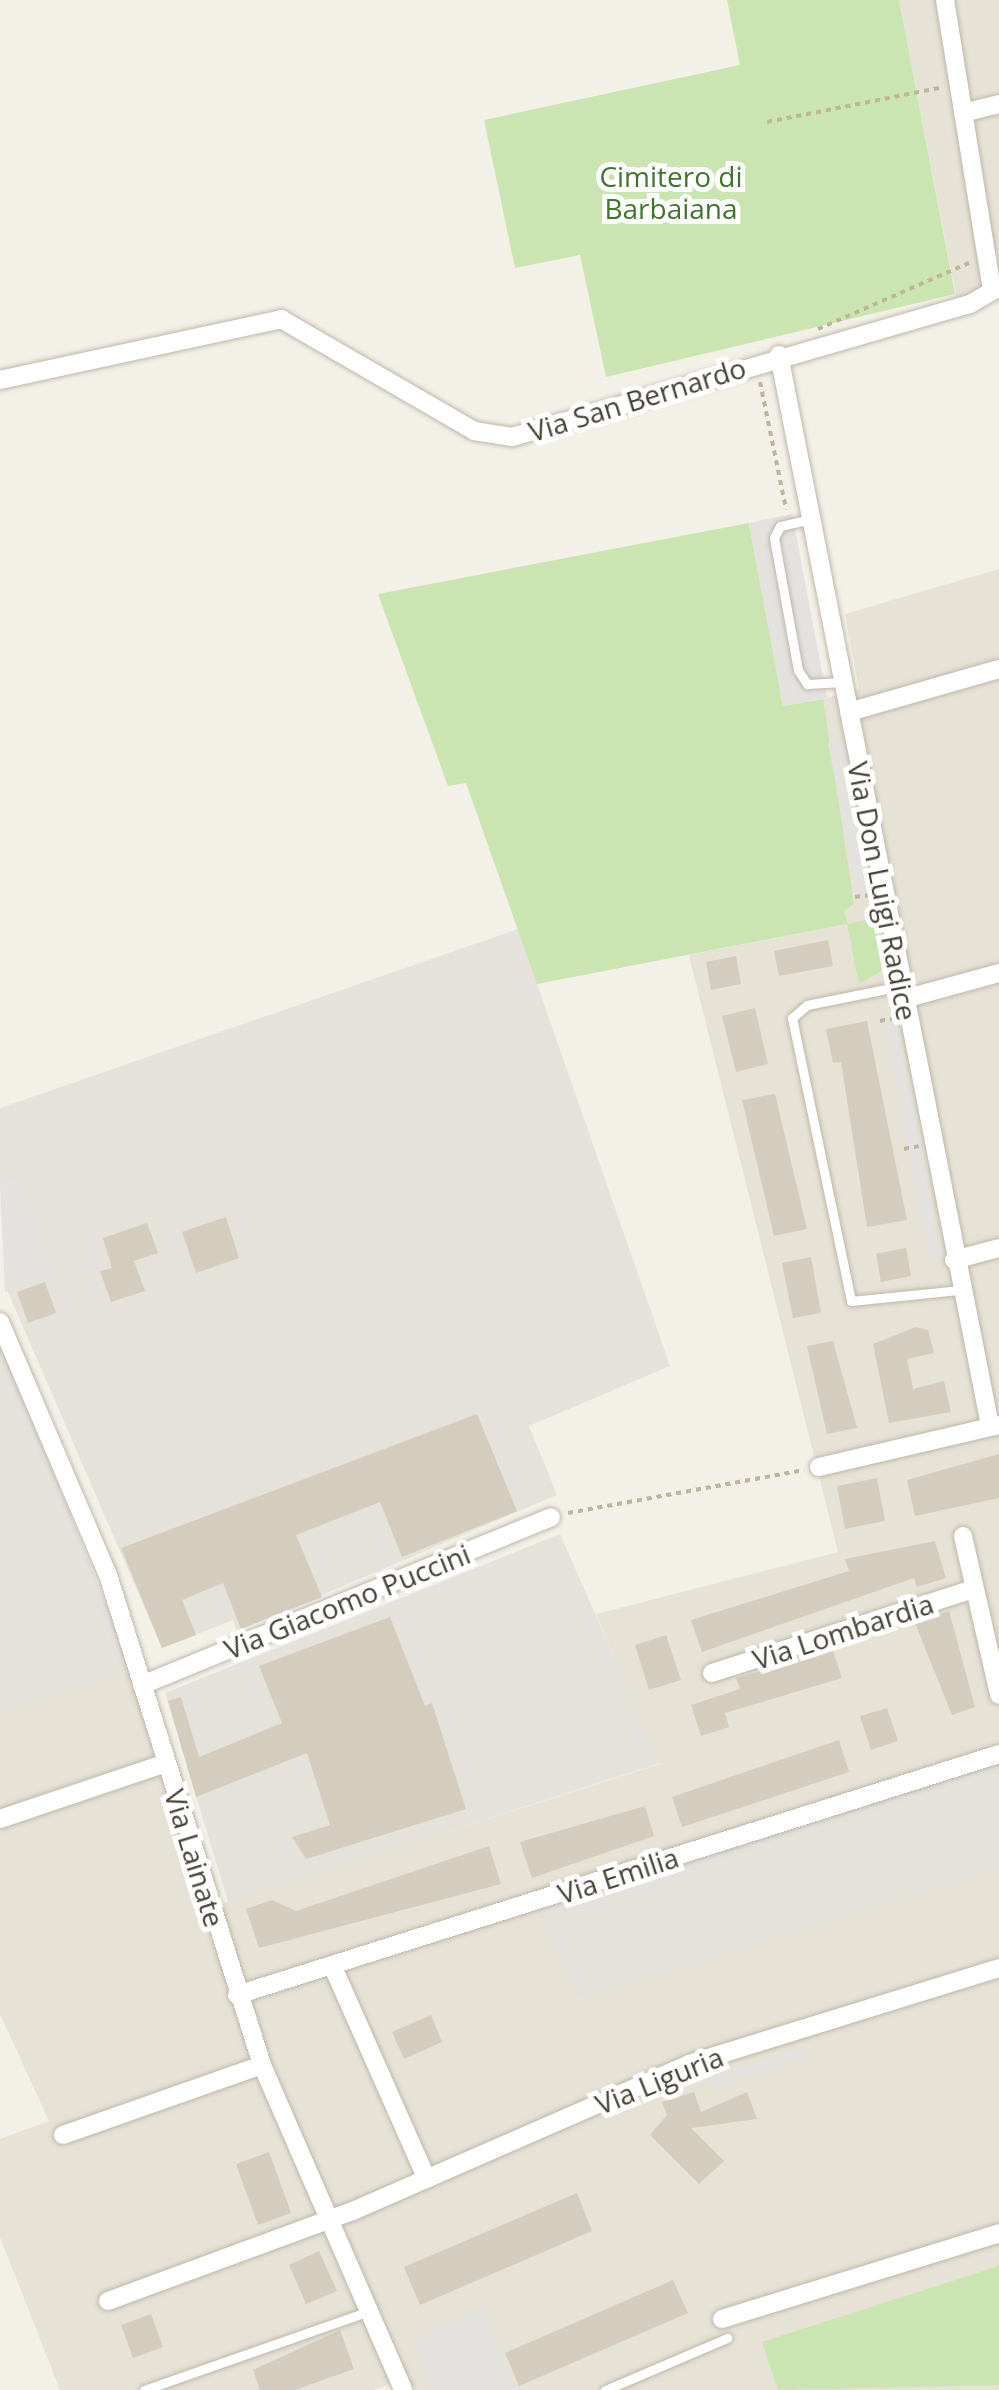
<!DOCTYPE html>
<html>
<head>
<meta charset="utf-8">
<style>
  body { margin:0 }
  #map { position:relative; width:999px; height:2390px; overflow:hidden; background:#f3f0e7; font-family:"Open Sans",sans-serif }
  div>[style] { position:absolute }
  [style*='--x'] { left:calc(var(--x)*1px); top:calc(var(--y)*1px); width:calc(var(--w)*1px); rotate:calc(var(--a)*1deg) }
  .residential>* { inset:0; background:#e6e2d5 }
  .industrial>* { inset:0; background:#e5e2dc }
  .green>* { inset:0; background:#cae5b1 }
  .parking>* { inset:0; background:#e4e2df }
  .building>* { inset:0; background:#d4cdbd }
  .path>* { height:4px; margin-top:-2px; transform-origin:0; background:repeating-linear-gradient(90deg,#bfb59c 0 5px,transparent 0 10px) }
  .roads { filter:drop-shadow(0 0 2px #beb8aa) drop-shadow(0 0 2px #beb8aa) }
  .lane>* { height:9px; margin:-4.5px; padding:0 4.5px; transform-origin:4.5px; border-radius:4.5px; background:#fff }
  .street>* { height:18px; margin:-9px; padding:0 9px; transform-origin:9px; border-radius:9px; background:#fff }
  span { translate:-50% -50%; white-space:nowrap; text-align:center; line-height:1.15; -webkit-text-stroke:10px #fff; paint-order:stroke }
  .park-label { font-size:28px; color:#42752c }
  .street-label { font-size:28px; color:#454136 }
</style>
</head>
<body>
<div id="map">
  <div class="residential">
    <div style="clip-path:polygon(899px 0,999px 0,999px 282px,957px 301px)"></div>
    <div style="clip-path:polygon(999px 569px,999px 1755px,534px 1903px,578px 2000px,999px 1869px,999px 2390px,409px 2390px,267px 2064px,214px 1906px,660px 1764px,596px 1614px,838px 1552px,689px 955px,847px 924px,844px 910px,854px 904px,822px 738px,823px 699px,859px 689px,845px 614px)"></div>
    <div style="clip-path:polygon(133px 1671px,234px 1996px,397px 2382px,373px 2390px,60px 2390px,0 2237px,0 2139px,49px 2121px,0 2014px,0 1713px)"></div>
  </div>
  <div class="industrial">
    <div style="clip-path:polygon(518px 929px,670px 1366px,529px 1426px,557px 1495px,237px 1631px,233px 1620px,162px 1648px,7px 1290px,45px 1276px,12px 1182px,0 1186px,0 1108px)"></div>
    <div style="clip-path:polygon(0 1340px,133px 1671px,0 1713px)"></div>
    <div style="clip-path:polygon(560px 1534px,661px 1763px,228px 1902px,165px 1693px)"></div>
    <div style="clip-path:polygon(999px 1755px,999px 1869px,578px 2000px,533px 1903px)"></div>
  </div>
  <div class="green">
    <div style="clip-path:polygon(727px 0,899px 0,955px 294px,606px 377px,580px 255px,515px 268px,484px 120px,740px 65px)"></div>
    <div style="clip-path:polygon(749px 523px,783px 706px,823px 699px,854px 904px,844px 911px,848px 924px,875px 918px,883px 970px,859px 984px,847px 924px,537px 984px,466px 783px,448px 786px,378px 594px)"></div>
    <div style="clip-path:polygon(999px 2266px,999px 2385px,778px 2390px,762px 2342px)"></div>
  </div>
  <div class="parking">
    <div style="clip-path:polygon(792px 514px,827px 698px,783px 706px,749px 523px)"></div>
    <div style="clip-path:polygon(844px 739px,872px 885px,874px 898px,858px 899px,828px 743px)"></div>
    <div style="clip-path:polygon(897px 1020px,942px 1258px,929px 1260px,884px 1023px)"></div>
    <div style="clip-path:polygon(13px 1182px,46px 1276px,5px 1292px,0 1186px)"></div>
    <div style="clip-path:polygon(805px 2047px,808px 2057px,711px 2088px,708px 2078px)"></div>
    <div style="clip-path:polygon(481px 2308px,517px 2390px,434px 2390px,412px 2338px)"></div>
  </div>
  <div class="building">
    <div style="clip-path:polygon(828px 940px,833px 966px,779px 976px,774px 951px)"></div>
    <div style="clip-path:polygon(736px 956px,741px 984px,711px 990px,706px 962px)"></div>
    <div style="clip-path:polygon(755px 1008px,768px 1064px,736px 1072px,722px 1016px)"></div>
    <div style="clip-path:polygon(867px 1021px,907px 1220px,867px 1227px,841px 1062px,833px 1063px,826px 1029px)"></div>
    <div style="clip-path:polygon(775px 1094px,807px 1229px,774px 1236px,742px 1100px)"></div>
    <div style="clip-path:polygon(226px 1217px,239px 1258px,196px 1273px,182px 1232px)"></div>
    <div style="clip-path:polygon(147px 1223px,158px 1253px,134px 1261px,145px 1291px,111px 1302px,100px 1271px,112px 1268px,103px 1238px)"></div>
    <div style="clip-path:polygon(906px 1248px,911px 1276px,881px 1282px,876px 1254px)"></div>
    <div style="clip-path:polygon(811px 1257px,821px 1313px,793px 1318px,782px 1263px)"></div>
    <div style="clip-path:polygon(45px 1282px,56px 1313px,28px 1323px,17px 1292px)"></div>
    <div style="clip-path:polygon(916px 1327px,928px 1330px,934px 1353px,907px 1359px,913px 1389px,944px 1381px,951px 1412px,889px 1423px,873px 1344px)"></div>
    <div style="clip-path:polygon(833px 1341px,857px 1428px,827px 1434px,807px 1346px)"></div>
    <div style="clip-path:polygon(477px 1414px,517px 1511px,402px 1557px,380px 1502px,296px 1535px,322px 1597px,241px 1629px,223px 1583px,182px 1600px,196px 1635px,162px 1648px,121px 1548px)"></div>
    <div style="clip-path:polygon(999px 1454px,999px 1498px,915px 1516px,907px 1480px)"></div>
    <div style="clip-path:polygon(877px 1478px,885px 1521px,845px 1529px,837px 1486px)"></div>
    <div style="clip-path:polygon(935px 1541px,946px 1578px,917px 1587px,914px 1578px,702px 1652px,691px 1620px,849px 1571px,845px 1559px)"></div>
    <div style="clip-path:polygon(949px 1611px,975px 1707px,952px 1715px,915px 1623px)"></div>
    <div style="clip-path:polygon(390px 1617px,425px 1706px,432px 1703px,466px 1809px,306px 1859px,292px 1837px,330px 1825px,307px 1753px,196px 1797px,168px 1701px,181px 1697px,199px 1757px,282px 1723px,259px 1666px)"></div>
    <div style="clip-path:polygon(666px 1635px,681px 1680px,649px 1690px,635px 1645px)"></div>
    <div style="clip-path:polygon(833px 1651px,842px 1678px,725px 1713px,729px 1727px,701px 1736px,691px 1705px,740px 1689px,736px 1678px)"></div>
    <div style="clip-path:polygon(887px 1708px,898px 1741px,871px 1750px,860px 1716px)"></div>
    <div style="clip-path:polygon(839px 1740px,849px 1772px,682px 1827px,672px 1797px)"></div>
    <div style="clip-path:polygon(645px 1806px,654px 1836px,532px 1878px,520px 1842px)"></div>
    <div style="clip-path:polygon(489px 1846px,501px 1884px,259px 1948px,246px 1909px,272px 1900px,296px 1911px)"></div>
    <div style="clip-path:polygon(431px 2015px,442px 2042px,404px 2059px,392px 2032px)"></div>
    <div style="clip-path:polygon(694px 2092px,701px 2112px,747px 2092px,757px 2119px,691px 2128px,724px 2161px,699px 2184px,650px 2135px,667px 2115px,662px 2102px)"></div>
    <div style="clip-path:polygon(269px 2152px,291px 2213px,258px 2225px,236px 2164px)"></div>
    <div style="clip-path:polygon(577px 2193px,592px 2231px,420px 2305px,404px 2267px)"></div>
    <div style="clip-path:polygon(319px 2251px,337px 2291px,306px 2304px,289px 2265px)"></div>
    <div style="clip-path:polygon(673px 2280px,688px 2313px,519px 2386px,505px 2353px)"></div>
    <div style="clip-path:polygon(151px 2314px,163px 2347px,133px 2358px,121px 2325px)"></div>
    <div style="clip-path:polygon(340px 2330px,354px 2369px,295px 2390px,260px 2390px,253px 2370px)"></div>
  </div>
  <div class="path">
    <div style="--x:767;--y:122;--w:179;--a:-11.2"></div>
    <div style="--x:818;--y:329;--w:165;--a:-23.6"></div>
    <div style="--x:760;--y:382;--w:130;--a:78.4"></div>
    <div style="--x:855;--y:897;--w:15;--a:-8"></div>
    <div style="--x:880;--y:1021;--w:15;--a:-11"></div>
    <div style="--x:904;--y:1149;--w:15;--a:-11"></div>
    <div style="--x:568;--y:1513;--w:240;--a:-10.3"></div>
  </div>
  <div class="roads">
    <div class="lane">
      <div style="--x:811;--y:519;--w:32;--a:167"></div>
      <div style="--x:780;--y:526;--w:13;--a:117"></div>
      <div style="--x:774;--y:538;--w:134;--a:79.7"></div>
      <div style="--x:798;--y:670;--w:17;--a:57"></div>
      <div style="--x:807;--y:684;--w:36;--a:-3"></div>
      <div style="--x:901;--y:986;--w:96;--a:168.6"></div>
      <div style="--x:807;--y:1005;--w:20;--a:139"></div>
      <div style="--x:792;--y:1018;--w:289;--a:78.2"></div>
      <div style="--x:851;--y:1301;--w:110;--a:-5.8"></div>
      <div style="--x:144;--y:2390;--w:238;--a:-19.3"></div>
      <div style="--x:605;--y:2390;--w:133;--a:-23.1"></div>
    </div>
    <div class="street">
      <div style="--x:945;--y:0;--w:293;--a:80.8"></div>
      <div style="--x:963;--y:113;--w:37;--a:-14"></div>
      <div style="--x:779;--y:355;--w:1092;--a:78.85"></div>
      <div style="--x:0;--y:380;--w:288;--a:-12.2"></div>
      <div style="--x:281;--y:319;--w:223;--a:30.1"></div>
      <div style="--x:474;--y:431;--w:38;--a:9"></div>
      <div style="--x:512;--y:437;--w:477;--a:-16.2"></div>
      <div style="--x:970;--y:304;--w:34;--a:-30"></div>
      <div style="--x:849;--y:712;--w:156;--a:-16"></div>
      <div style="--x:904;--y:999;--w:98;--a:-15.3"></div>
      <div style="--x:954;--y:1260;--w:47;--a:-14.9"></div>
      <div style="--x:0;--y:1322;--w:275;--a:66.9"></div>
      <div style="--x:108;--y:1575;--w:514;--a:72.55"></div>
      <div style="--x:262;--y:2065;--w:354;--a:66.5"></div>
      <div style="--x:819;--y:1467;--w:185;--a:-13.1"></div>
      <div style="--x:963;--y:1536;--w:163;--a:77.2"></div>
      <div style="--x:712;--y:1673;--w:275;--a:-17.8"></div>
      <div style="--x:142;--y:1685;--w:442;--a:-22.3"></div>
      <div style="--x:0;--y:1819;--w:175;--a:-18.6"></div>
      <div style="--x:332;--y:1965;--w:234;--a:66.1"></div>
      <div style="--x:237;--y:1995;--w:799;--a:-17.55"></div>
      <div style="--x:63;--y:2135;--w:211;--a:-19.4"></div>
      <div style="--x:108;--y:2301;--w:261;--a:-20.2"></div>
      <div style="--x:353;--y:2211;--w:367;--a:-23.6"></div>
      <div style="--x:689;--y:2064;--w:325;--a:-17.2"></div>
      <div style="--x:722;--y:2319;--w:290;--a:-17.2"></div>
    </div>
  </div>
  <div class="park-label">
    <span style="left:671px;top:192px">Cimitero di<br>Barbaiana</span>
  </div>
  <div class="street-label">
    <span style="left:637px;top:399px;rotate:-17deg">Via San Bernardo</span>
    <span style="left:883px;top:891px;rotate:79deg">Via Don Luigi Radice</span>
    <span style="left:347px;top:1601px;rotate:-22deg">Via Giacomo Puccini</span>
    <span style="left:843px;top:1631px;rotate:-18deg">Via Lombardia</span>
    <span style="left:195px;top:1858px;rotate:73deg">Via Lainate</span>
    <span style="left:618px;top:1875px;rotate:-18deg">Via Emilia</span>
    <span style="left:659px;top:2080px;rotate:-22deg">Via Liguria</span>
  </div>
</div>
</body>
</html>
